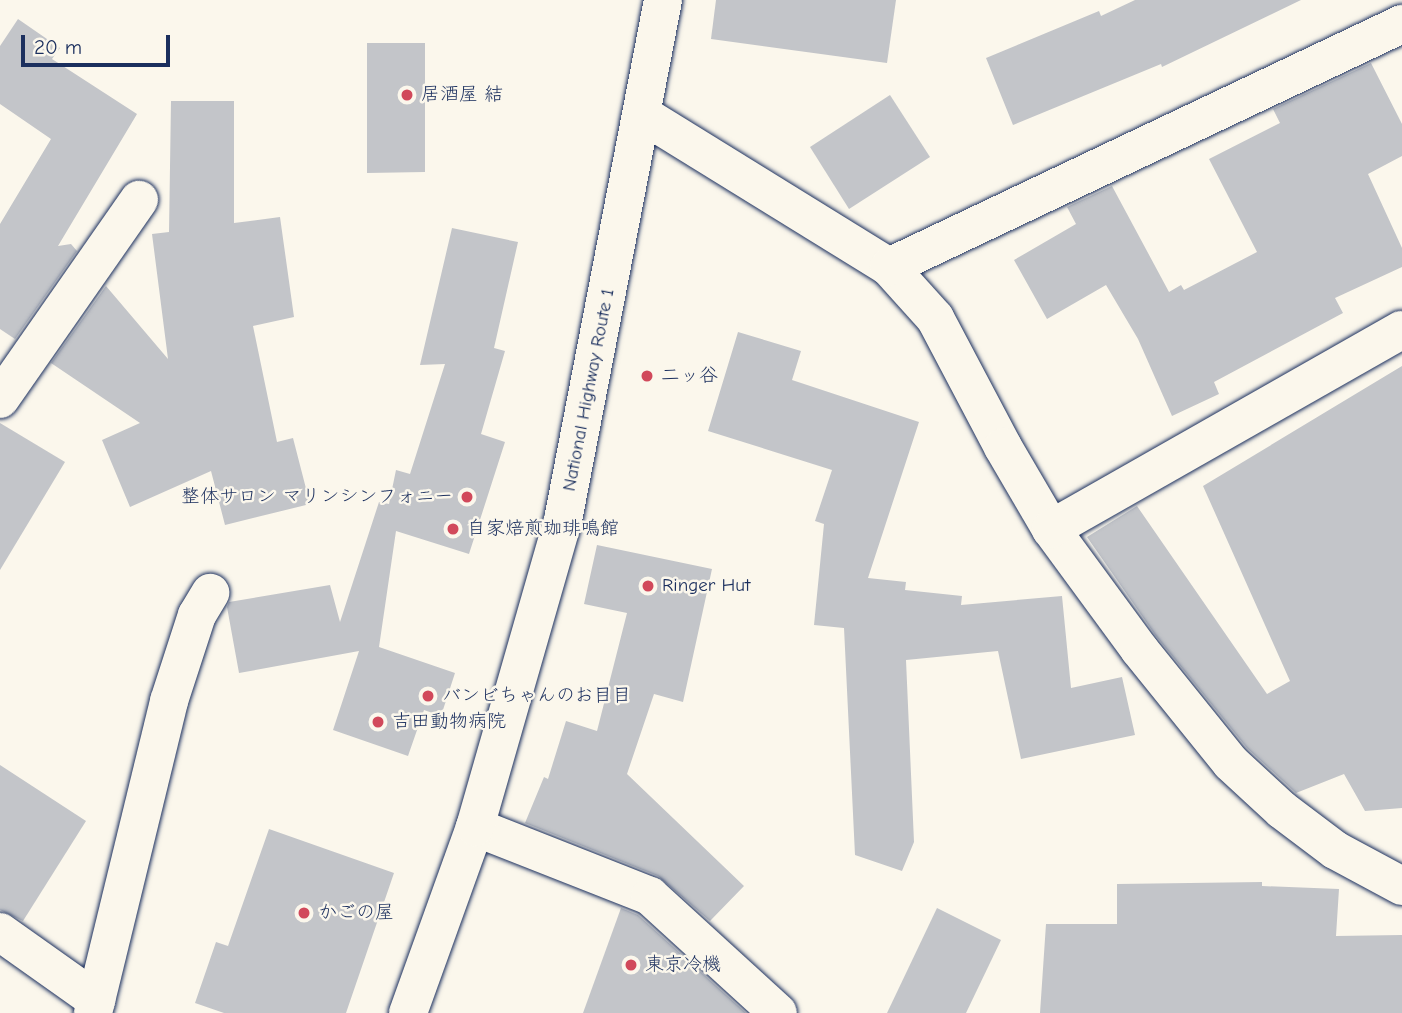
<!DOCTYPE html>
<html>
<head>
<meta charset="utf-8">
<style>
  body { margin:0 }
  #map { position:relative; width:1402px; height:1013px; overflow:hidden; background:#fbf7ec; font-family:"Comic Neue","Klee One",sans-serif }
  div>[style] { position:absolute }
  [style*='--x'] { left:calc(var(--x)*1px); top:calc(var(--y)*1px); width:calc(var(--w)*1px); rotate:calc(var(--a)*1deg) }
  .building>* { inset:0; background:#c3c5c9 }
  .roads { filter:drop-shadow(0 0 2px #1b2f5e) drop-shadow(0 0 2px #1b2f5e) }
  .street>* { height:38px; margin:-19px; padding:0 19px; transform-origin:19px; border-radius:19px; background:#fbf7ec }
  .highway>* { height:38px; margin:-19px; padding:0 19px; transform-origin:19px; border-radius:19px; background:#fbf7ec }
  .dots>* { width:19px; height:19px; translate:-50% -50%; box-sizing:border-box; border:4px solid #fbf7ec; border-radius:50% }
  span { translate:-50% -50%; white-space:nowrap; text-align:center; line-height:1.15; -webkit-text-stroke:5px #fbf7ec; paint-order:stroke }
  .poi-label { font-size:19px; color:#1b2f5e }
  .left { translate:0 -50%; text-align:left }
  .right { translate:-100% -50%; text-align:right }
  .street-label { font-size:19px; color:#1b2f5e }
  .scale { position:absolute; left:21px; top:35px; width:149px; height:32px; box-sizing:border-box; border:4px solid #1b2f5e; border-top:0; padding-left:9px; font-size:21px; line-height:24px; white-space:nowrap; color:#1b2f5e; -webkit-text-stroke:5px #fbf7ec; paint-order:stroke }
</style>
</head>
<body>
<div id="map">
  <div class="building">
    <div style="clip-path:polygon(716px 0,896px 0,887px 63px,711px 39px)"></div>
    <div style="clip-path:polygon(1135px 0,1301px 0,1162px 67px,1161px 64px,1013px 125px,986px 58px,1099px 11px,1101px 16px)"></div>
    <div style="clip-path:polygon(18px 19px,60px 48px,52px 59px,137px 114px,58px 246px,71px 244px,77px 251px,15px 339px,0 329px,0 224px,51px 139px,0 104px,0 46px)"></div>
    <div style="clip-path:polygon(367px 43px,425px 43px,425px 172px,367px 173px)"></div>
    <div style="clip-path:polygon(1371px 63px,1402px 124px,1402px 156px,1368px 174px,1402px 248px,1402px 267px,1335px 298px,1343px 313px,1214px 382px,1219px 394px,1172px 416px,1138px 339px,1106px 285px,1047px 319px,1014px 260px,1076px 224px,1067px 207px,1112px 186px,1169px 292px,1181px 285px,1184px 290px,1257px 252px,1209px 159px,1280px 123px,1273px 109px)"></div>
    <div style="clip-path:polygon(890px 95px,930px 157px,849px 209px,810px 147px)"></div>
    <div style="clip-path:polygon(171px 101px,234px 101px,234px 223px,280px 217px,294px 317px,253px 326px,277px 442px,293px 438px,310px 504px,225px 525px,211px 471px,130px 507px,102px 440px,140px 423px,51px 363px,106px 286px,168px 359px,152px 234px,169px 232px)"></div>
    <div style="clip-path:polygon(452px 228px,518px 242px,494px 348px,505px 351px,481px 434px,505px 442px,469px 554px,396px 531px,379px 647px,455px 673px,441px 716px,424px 710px,408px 756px,333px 730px,359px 651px,239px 673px,227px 607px,229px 602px,330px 585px,340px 622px,379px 502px,389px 504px,396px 470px,410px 474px,445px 364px,420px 365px)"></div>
    <div style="clip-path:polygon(738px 332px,801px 351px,792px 380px,919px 422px,868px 578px,906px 582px,905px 590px,962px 596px,961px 605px,1062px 596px,1071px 688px,1122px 677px,1135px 735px,1021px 759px,998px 651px,906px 660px,914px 842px,902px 871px,855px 855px,844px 628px,814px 625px,824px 524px,815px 521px,832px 470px,708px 431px)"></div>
    <div style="clip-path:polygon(1402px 366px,1402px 808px,1365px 811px,1344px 774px,1296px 793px,1247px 748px,1156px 636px,1087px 537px,1137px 506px,1267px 694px,1290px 681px,1203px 486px)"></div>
    <div style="clip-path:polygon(0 423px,65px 462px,0 570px)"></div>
    <div style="clip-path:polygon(597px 545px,712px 569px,683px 702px,654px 694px,627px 774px,744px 886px,710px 921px,658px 876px,525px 823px,544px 777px,548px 779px,566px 721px,597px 731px,627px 613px,584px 604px)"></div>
    <div style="clip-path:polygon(0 765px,86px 821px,23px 921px,0 910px)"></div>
    <div style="clip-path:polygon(269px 829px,394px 873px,346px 1013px,224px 1013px,195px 1003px,216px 942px,228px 946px)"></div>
    <div style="clip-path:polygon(1262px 882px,1262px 886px,1339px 889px,1336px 936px,1402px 935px,1402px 1013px,1040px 1013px,1046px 924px,1117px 924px,1117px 884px)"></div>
    <div style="clip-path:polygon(621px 908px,638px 915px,746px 1013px,583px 1013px)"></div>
    <div style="clip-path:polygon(937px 908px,1001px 940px,966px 1013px,887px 1013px)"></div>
  </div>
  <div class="roads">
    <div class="street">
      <div style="--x:643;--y:115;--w:289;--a:31.7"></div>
      <div style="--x:889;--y:267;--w:69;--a:48"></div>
      <div style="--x:935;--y:318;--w:146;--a:62.2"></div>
      <div style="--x:1003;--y:447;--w:95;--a:59.7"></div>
      <div style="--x:1051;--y:529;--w:149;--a:53.7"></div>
      <div style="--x:1139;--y:649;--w:146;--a:51.1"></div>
      <div style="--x:1231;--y:763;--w:69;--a:42.7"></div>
      <div style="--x:1282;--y:810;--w:66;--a:37"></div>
      <div style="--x:1335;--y:850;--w:76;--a:28.2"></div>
      <div style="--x:889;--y:267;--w:568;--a:-25.35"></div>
      <div style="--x:0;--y:399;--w:243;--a:-55.1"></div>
      <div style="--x:1051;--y:529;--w:403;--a:-29.6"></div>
      <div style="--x:475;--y:827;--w:188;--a:21.5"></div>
      <div style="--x:650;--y:896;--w:173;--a:42.4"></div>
      <div style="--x:0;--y:932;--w:118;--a:35.3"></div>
      <div style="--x:93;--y:1013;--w:321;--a:-76.3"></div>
      <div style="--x:169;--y:701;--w:90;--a:-72"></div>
      <div style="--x:197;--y:615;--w:26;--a:-59"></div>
    </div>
    <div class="highway">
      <div style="--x:408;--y:1013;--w:198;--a:-70.2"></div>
      <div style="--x:475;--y:827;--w:319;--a:-74"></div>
      <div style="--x:563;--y:520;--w:530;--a:-79.11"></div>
    </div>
  </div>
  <div class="dots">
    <div style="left:407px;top:95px;background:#d1495b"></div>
    <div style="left:647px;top:376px;background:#d1495b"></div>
    <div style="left:467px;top:497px;background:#d1495b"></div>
    <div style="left:453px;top:529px;background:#d1495b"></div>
    <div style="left:648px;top:586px;background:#d1495b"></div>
    <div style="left:428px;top:696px;background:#d1495b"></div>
    <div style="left:378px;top:722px;background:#d1495b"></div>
    <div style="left:304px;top:913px;background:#d1495b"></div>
    <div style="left:631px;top:965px;background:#d1495b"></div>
  </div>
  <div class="poi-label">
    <span class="left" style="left:421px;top:95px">居酒屋 結</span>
    <span class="left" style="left:661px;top:376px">二ッ谷</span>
    <span class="right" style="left:453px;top:497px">整体サロン マリンシンフォニー</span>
    <span class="left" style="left:467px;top:529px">自家焙煎珈琲鳴館</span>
    <span class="left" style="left:662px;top:586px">Ringer Hut</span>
    <span class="left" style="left:442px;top:696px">バンビちゃんのお目目</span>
    <span class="left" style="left:392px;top:722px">吉田動物病院</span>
    <span class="left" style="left:318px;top:913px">かごの屋</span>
    <span class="left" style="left:645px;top:965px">東京冷機</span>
  </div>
  <div class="street-label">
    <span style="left:589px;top:390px;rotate:-79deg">National Highway Route 1</span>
  </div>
  <div class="scale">20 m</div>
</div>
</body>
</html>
